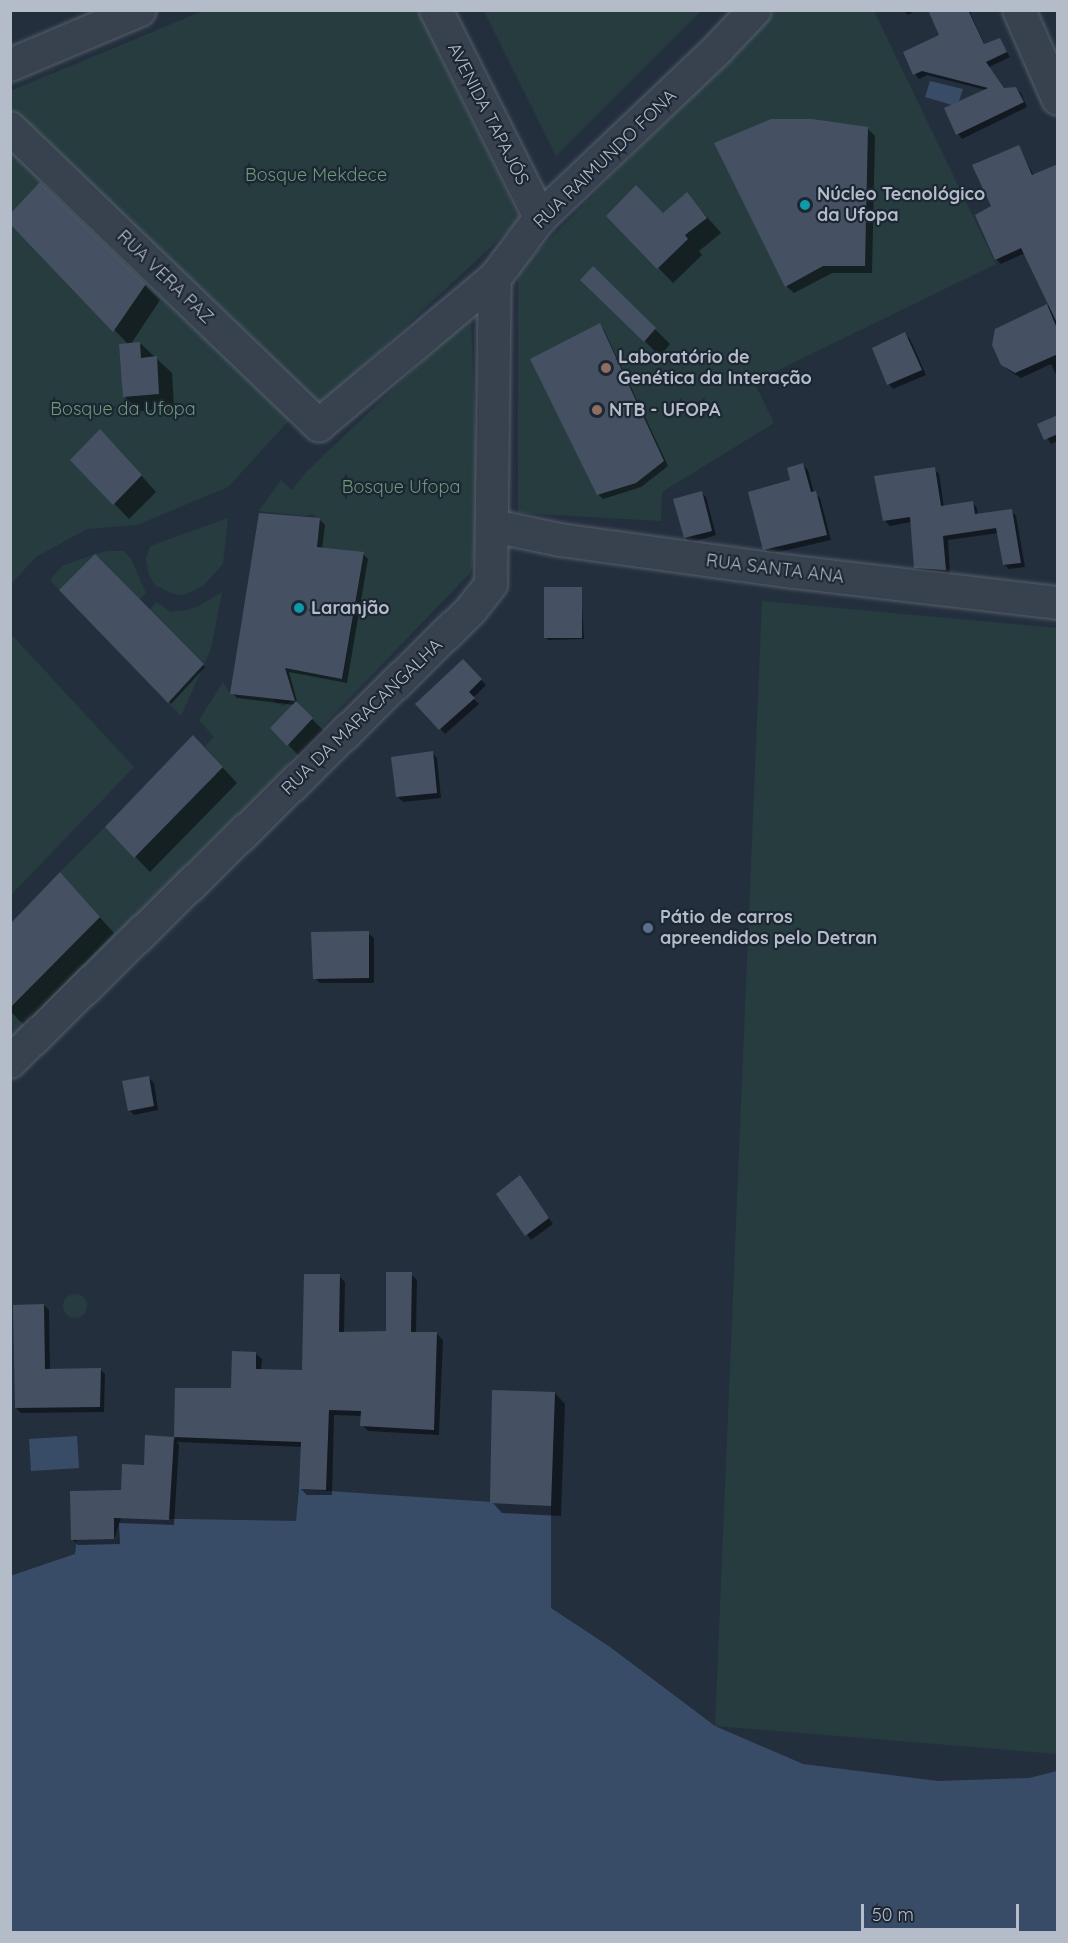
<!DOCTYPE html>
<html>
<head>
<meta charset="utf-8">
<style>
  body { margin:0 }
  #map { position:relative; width:1068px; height:1943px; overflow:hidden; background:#242f3e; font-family:Quicksand,sans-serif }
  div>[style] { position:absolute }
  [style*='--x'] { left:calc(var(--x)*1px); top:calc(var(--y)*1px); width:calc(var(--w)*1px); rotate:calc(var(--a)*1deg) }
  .green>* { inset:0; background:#263c3f }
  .round { border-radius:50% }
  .water>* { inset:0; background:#394c67 }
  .shadow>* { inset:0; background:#0007 }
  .building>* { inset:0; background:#455162 }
  .roads { filter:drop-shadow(0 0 2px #565f6c) drop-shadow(0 0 2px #565f6c) }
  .minor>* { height:32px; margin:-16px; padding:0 16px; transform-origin:16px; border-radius:16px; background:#38414e }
  .dots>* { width:16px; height:16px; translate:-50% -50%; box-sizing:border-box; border:3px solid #1d2633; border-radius:50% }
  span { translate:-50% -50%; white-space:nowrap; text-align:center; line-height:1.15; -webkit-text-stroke:4.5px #1d2633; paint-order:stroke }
  .street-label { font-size:18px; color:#b4bcc9 }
  .park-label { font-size:18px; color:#6b9a76 }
  .poi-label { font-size:18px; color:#b4bcc9; font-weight:700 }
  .left { translate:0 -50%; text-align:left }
  .frame { position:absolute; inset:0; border:12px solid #b4bcc9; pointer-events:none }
  .scale { position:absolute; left:861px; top:1904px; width:158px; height:27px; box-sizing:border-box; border:3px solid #b4bcc9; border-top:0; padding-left:8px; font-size:18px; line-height:21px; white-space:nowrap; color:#b4bcc9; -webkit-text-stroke:4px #1d2633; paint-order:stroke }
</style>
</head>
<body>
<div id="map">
  <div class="green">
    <div style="clip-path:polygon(776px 10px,874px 11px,996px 264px,754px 382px,774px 423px,662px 492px,661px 521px,518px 513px,518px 271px)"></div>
    <div style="clip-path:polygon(203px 11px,418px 11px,520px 220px,321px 405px,11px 113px,10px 91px)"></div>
    <div style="clip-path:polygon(484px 11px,701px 11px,556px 156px)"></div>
    <div style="clip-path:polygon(11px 143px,293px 416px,228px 487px,137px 525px,87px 529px,36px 557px,11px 584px)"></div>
    <div style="clip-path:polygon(471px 315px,479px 542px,470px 573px,280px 771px,11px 1040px,11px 1008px,100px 917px,60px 872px,105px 827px,134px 857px,223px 767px,205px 746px,214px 737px,199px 720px,223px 682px,230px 694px,273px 698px,275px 703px,284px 706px,292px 700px,268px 664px,343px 679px,364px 553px,312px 546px,320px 521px,313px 514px,304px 516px,259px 511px,281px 480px,292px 490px,305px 473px)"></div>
    <div style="clip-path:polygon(228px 518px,223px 564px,203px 586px,184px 595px,173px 594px,155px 585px,149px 575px,146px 559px,150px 546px)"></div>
    <div style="clip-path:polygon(108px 551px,124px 551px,131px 559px,146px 593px,139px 600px,95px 554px,59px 590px,50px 580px,62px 566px,95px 554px)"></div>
    <div style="clip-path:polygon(222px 592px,211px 649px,181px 716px,168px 703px,204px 663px,149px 611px,156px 602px,171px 612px,186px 610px,199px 606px)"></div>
    <div style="clip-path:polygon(762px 601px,1057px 628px,1057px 1754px,715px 1726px)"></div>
    <div style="clip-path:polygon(11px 634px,134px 767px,11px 895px)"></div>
    <div class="round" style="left:63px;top:1294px;width:24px;height:24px"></div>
  </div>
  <div class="water">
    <div style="clip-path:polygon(930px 81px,963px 89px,959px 101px,952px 105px,925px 97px)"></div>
    <div style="clip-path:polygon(77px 1436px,79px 1468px,31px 1471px,29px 1439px)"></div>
    <div style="clip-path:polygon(299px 1489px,551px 1506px,551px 1608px,610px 1647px,715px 1726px,803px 1764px,938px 1781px,1029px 1778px,1057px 1771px,1057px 1932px,11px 1932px,10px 1576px,75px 1554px,77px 1539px,114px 1539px,121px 1518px,296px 1521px)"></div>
  </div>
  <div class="shadow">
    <div style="clip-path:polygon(903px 10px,916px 10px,908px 15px)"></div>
    <div style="clip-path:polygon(929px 10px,975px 10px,970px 13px,985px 45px,999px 39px,1010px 57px,989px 67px,1005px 90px,1016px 88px,1021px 93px,1027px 107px,962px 139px,958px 134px,986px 90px,927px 75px,919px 79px,915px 74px,905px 53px,941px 35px)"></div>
    <div style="clip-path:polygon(867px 128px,875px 136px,872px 273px,832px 273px,794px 293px,786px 286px)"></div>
    <div style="clip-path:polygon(1019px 147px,1034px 176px,1058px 170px,1058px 379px,1051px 364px,1021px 378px,1008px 370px,1002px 364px,996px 330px,1050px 304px,1025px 253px,1001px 264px,996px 259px,993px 207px)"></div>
    <div style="clip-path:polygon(687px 194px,721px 233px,699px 251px,702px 255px,673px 283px,608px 216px,663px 214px)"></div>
    <div style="clip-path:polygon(10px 222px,145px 285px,160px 300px,131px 344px,140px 343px,172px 373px,174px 408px,140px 411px,124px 396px,128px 344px)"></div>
    <div style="clip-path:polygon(593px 268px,670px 344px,660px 356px,582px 280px)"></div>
    <div style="clip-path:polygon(599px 325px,604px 330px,668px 466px,641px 487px,603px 499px,598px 494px)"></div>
    <div style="clip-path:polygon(905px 334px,910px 339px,926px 375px,893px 389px,889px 384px)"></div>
    <div style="clip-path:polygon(1058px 417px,1058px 441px,1051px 444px,1039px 425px)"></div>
    <div style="clip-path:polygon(115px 446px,156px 492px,129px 519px,72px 460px)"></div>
    <div style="clip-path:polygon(803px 465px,808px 470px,814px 493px,820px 498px,831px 540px,770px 554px,765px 549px,792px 481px)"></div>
    <div style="clip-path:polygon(934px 469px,939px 474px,944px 507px,972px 502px,977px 508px,978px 515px,1011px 511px,1016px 516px,1025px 567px,1009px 569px,1004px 564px,999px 533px,948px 540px,950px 575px,920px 572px,915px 567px,911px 522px,890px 526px,885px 521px,876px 477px)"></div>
    <div style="clip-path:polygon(701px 492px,706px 497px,716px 535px,690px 543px,685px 538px,675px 500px)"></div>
    <div style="clip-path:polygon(320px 520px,325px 525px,322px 549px,363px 554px,368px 559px,347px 683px,289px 672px,298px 705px,327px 734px,303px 760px,272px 728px,295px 705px,237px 698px,232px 693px)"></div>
    <div style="clip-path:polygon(95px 556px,205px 667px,171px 704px,61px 590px)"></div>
    <div style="clip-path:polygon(581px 588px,584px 639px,548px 640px,546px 637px)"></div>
    <div style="clip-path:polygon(463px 661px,486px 685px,473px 698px,479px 704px,445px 734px,418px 704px)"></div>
    <div style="clip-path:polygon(208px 752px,237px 783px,150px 872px,107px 827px)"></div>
    <div style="clip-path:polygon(432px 753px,437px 758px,441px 798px,403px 802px,398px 797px)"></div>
    <div style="clip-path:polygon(75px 890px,114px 933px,24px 1025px,10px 1011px,10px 926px)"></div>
    <div style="clip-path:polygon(368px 933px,374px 938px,374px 983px,320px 983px,315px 978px)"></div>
    <div style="clip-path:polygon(149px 1078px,154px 1083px,158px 1110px,134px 1115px,129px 1110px)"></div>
    <div style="clip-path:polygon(520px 1177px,553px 1224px,531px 1240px,498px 1194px)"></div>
    <div style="clip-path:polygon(411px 1274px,417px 1280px,416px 1334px,437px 1334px,443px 1340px,439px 1435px,368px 1431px,362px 1425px,362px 1416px,334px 1415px,332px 1495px,307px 1495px,301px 1489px,302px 1447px,177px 1442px,179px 1445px,174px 1525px,119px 1523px,120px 1544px,78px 1545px,72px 1539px,146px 1466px,146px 1437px,175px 1439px,176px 1389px,233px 1390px,256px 1354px,262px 1359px,261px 1370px,304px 1372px,339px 1276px,345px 1282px,344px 1334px,387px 1333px)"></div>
    <div style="clip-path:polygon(44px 1305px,49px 1310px,50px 1371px,100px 1369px,105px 1374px,104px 1412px,21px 1413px,16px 1408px)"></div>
    <div style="clip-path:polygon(555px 1393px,565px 1404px,561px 1516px,502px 1513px,492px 1502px)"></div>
  </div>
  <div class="building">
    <div style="clip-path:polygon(928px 10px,968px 10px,984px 44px,1000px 38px,1007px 52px,986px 62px,1004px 88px,1016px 87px,1024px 102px,956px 135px,944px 108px,988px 88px,922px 71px,913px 75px,903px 52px,939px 35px)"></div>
    <div style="clip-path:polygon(771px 119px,812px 119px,868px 127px,865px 266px,823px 266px,785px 287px,714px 143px)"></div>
    <div style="clip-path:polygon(1019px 145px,1032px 175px,1058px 164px,1058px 325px,1021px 248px,995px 260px,975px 215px,991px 206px,972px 165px)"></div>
    <div style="clip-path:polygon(40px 182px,146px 284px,113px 332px,10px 224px,10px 214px)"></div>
    <div style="clip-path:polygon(636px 185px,663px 213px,687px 192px,707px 218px,685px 235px,688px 239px,657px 269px,606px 216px)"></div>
    <div style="clip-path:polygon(593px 266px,656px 328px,644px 342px,580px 280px)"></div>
    <div style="clip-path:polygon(1047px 304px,1058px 331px,1058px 354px,1015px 373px,1001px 365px,992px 345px,995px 329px)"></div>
    <div style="clip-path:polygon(600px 323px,664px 461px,636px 483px,597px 495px,530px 359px)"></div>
    <div style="clip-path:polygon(905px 332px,922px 370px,887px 385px,872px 348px)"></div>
    <div style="clip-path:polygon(140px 342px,141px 358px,157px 356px,159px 394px,123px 397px,119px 344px)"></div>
    <div style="clip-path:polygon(1058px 415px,1058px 434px,1044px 440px,1037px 424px)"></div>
    <div style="clip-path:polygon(100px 429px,142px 475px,113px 505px,70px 460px)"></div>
    <div style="clip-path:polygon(803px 463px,811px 492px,816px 491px,827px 535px,763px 550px,748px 492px,790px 480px,787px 468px)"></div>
    <div style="clip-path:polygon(935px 467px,941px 506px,973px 501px,975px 514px,1012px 509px,1021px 563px,1003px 565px,996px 528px,943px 536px,946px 570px,914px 568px,910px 517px,883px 521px,874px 476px)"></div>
    <div style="clip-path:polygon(702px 491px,712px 531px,684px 538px,673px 499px)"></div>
    <div style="clip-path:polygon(259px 513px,320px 518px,317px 547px,364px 552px,342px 679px,285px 668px,295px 701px,230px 694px)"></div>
    <div style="clip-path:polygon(95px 554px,204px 664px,168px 703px,59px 590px)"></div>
    <div style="clip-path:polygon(544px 587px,582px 587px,582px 638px,544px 638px)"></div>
    <div style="clip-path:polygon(463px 659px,482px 679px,469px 692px,475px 698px,439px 730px,415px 704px)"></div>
    <div style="clip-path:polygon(296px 701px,313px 718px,287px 746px,270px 728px)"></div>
    <div style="clip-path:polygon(193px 735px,223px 767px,134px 858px,105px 827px)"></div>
    <div style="clip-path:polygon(433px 751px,437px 793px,396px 797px,391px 757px)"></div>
    <div style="clip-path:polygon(60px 872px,100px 917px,10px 1008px,10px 924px)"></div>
    <div style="clip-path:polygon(369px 931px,369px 978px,313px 979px,311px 932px)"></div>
    <div style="clip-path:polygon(149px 1076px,154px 1106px,128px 1111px,122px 1081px)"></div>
    <div style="clip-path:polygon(520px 1175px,549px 1218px,525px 1236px,496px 1194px)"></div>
    <div style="clip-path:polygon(386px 1272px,412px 1272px,411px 1332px,437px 1332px,434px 1430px,360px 1426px,361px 1411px,329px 1410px,326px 1490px,299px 1489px,301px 1442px,174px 1437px,175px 1388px,231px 1388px,232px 1351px,256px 1352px,256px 1369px,302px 1370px,304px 1274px,340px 1274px,339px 1332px,386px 1331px)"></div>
    <div style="clip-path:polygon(44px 1304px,45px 1369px,101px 1368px,100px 1407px,15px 1408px,13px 1305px)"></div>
    <div style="clip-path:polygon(492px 1390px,555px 1392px,551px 1506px,490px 1503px)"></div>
    <div style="clip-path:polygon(145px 1435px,174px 1437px,169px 1520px,114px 1518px,114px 1539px,71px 1540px,70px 1491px,121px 1490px,122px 1464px,144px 1465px)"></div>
  </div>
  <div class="roads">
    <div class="minor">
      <div style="--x:436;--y:10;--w:233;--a:63.4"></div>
      <div style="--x:1019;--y:10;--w:97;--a:66.3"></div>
      <div style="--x:10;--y:65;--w:141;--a:-22.9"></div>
      <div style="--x:10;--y:128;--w:429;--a:43.9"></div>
      <div style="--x:319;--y:425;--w:229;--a:-39.9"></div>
      <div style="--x:495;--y:278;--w:75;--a:-53.1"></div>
      <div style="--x:540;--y:218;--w:244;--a:-43.5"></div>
      <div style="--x:717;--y:50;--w:55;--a:-46.5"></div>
      <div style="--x:493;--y:526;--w:68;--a:11.8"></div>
      <div style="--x:560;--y:540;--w:236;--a:7.8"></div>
      <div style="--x:794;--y:572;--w:266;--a:6.7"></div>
      <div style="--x:10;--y:1062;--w:646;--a:-44.44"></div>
      <div style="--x:471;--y:610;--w:33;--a:-52"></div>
      <div style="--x:491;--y:584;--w:306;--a:-89.3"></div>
    </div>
  </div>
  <div class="dots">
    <div style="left:805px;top:205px;background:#0f9aa8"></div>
    <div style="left:606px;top:368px;background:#8d6e63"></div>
    <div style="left:597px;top:410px;background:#8d6e63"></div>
    <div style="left:299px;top:608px;background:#0f9aa8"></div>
    <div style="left:648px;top:928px;background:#5c6f8a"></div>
  </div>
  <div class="street-label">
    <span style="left:488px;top:114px;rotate:63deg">AVENIDA TAPAJÓS</span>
    <span style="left:605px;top:159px;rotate:-44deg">RUA RAIMUNDO FONA</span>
    <span style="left:165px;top:277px;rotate:44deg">RUA VERA PAZ</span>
    <span style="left:775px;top:569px;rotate:7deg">RUA SANTA ANA</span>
    <span style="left:362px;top:717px;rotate:-44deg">RUA DA MARACANGALHA</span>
  </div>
  <div class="park-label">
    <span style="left:316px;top:175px">Bosque Mekdece</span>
    <span style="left:123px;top:409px">Bosque da Ufopa</span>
    <span style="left:401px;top:487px">Bosque Ufopa</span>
  </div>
  <div class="poi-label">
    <span class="left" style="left:817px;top:205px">Núcleo Tecnológico<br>da Ufopa</span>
    <span class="left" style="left:618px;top:368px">Laboratório de<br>Genética da Interação</span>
    <span class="left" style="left:609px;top:410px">NTB - UFOPA</span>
    <span class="left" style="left:311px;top:608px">Laranjão</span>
    <span class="left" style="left:660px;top:928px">Pátio de carros<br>apreendidos pelo Detran</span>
  </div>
  <div class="frame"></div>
  <div class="scale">50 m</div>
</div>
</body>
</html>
